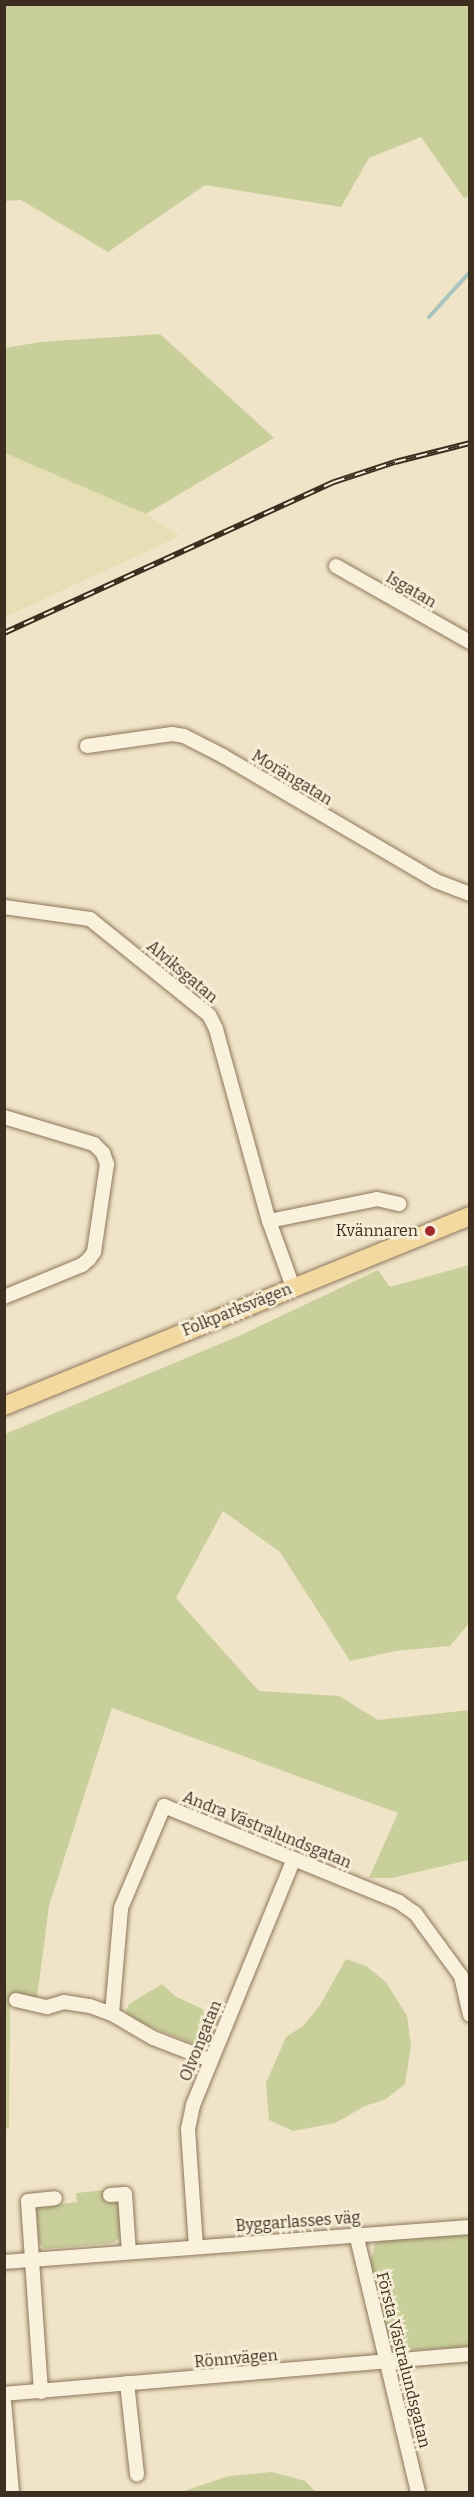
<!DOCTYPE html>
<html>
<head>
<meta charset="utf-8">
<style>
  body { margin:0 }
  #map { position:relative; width:474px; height:2497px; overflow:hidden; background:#f0e4c8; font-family:Bitter,serif }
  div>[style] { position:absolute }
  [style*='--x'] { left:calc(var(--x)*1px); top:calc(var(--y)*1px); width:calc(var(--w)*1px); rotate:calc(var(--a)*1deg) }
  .farmland>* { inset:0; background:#e6deb5 }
  .green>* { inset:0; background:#c9cf9b }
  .stream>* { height:4px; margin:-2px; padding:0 2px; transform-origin:2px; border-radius:2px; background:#a9c4bc }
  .roads { filter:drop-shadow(0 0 2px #8d765c) drop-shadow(0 0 2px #8d765c) }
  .minor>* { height:14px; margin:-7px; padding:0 7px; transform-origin:7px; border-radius:7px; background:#faf1dc }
  .major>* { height:18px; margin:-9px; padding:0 9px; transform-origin:9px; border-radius:9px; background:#f3d9a0 }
  .rail>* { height:6px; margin-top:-3px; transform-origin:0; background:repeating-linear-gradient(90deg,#f7eed8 0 11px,#3d2e20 0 22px); box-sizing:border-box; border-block:2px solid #3d2e20 }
  .dots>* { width:16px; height:16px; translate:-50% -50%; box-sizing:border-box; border:3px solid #f7eed8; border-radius:50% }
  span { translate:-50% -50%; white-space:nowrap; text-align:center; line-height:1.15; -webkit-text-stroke:5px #f7eed8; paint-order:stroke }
  .street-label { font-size:16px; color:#3d2e20 }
  .poi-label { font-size:16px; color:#3d2e20 }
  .right { translate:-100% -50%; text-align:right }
  .frame { position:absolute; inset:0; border:6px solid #3d2e20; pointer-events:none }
</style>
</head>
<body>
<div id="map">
  <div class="farmland">
    <div style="clip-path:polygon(4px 453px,146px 514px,180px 536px,5px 617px)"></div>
  </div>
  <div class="green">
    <div style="clip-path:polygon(5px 4px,469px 5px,469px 196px,464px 198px,421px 137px,369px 158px,341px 207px,205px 185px,108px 252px,21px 200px,5px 201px)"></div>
    <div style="clip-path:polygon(160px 334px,274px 438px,146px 514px,5px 453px,5px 348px,40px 342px)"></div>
    <div style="clip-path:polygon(469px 1265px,469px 1623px,450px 1646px,395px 1651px,350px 1661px,280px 1552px,223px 1511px,176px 1598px,259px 1691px,339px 1696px,378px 1720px,469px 1710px,469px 1860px,392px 1878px,369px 1878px,398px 1813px,112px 1708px,49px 1906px,37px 1998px,10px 2007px,9px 2128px,5px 2129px,5px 1434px,241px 1335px,378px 1270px,390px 1287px)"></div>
    <div style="clip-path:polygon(346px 1959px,366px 1966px,386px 1982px,407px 2016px,411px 2046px,405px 2084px,386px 2099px,365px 2106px,335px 2123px,293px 2131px,269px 2120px,266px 2083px,286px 2037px,303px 2026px,320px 2005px)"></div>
    <div style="clip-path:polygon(162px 1984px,175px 1996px,219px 2017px,210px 2044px,198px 2046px,130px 2018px,126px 2011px,129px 2004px)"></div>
    <div style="clip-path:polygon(105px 2190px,105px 2202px,118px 2202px,122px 2236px,113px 2243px,44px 2249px,39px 2242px,36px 2207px,77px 2202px,76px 2193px)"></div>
    <div style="clip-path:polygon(469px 2235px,469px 2347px,395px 2351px,389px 2343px,370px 2264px,375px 2244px,387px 2237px)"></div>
    <div style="clip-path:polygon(272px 2472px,305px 2481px,316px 2492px,181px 2492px,229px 2476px)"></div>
  </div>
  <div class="stream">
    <div style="--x:429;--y:317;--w:61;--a:-47.7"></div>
  </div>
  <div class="roads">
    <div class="minor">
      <div style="--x:336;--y:566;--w:154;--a:29.6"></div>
      <div style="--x:87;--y:746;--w:86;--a:-8"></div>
      <div style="--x:172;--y:734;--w:12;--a:9"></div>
      <div style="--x:184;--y:736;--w:44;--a:27.1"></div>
      <div style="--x:223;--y:756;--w:247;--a:30.4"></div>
      <div style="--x:436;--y:881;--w:36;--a:21"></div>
      <div style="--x:4;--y:907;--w:87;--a:7.9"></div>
      <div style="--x:90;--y:919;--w:153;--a:38.9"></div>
      <div style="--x:209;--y:1015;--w:16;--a:63"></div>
      <div style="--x:216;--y:1029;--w:199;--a:74.6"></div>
      <div style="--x:269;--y:1221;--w:70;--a:70"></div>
      <div style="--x:4;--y:1117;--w:94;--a:16.7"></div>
      <div style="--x:94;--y:1144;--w:13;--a:45"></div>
      <div style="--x:103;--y:1153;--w:12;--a:70"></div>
      <div style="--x:107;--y:1164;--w:89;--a:98.4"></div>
      <div style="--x:94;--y:1252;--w:9;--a:126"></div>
      <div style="--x:89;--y:1259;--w:9;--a:139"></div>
      <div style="--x:82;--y:1265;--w:84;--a:157.7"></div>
      <div style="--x:269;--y:1221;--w:110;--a:-11.5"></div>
      <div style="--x:377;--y:1199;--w:23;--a:13"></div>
      <div style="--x:16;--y:2000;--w:32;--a:13"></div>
      <div style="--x:47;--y:2007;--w:18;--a:-16"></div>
      <div style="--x:64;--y:2002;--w:26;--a:9"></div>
      <div style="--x:90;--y:2006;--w:23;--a:20"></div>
      <div style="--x:210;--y:2060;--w:61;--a:-158.9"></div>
      <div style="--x:153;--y:2038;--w:48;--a:-149.7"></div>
      <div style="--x:112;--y:2014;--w:106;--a:-85.1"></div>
      <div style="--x:121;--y:1908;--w:111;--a:-67.1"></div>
      <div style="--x:164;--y:1806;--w:254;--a:22.2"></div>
      <div style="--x:399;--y:1902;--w:19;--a:35"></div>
      <div style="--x:415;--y:1913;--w:78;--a:53.9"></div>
      <div style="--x:461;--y:1976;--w:40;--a:77"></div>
      <div style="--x:110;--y:2195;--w:15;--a:-4"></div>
      <div style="--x:125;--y:2194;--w:58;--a:86.1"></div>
      <div style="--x:356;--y:2234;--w:265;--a:76.5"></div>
      <div style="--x:196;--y:2247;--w:118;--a:-93.9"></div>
      <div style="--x:188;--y:2129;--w:25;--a:-78"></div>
      <div style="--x:193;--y:2105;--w:266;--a:-67.7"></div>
      <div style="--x:4;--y:2262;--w:467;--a:-4.3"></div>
      <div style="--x:127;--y:2383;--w:92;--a:83.7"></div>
      <div style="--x:41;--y:2392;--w:191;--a:-93.9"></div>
      <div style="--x:28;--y:2201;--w:27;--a:-6"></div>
      <div style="--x:4;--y:2394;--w:468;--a:-4.9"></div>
      <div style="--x:4;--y:2401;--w:91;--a:85"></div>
    </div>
    <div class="major">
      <div style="--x:4;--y:1406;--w:503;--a:-22.18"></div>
    </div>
  </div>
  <div class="rail">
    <div style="--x:4;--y:633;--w:363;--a:-24.6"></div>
    <div style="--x:334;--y:482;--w:64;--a:-18.2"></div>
    <div style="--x:395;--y:462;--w:77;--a:-14.2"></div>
  </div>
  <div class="dots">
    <div style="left:430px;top:1231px;background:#9e2a2b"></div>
  </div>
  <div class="street-label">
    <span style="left:411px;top:590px;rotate:30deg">Isgatan</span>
    <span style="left:292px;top:778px;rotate:31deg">Morängatan</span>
    <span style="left:182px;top:972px;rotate:40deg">Alviksgatan</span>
    <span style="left:237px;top:1310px;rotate:-22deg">Folkparksvägen</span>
    <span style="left:267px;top:1830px;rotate:22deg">Andra Västralundsgatan</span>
    <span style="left:201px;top:2041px;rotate:-68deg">Olvongatan</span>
    <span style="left:298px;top:2222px;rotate:-4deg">Byggarlasses väg</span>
    <span style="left:236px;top:2359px;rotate:-5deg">Rönnvägen</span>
    <span style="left:403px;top:2360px;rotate:76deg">Första Västralundsgatan</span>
  </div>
  <div class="poi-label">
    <span class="right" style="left:418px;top:1231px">Kvännaren</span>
  </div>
  <div class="frame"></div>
</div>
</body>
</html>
